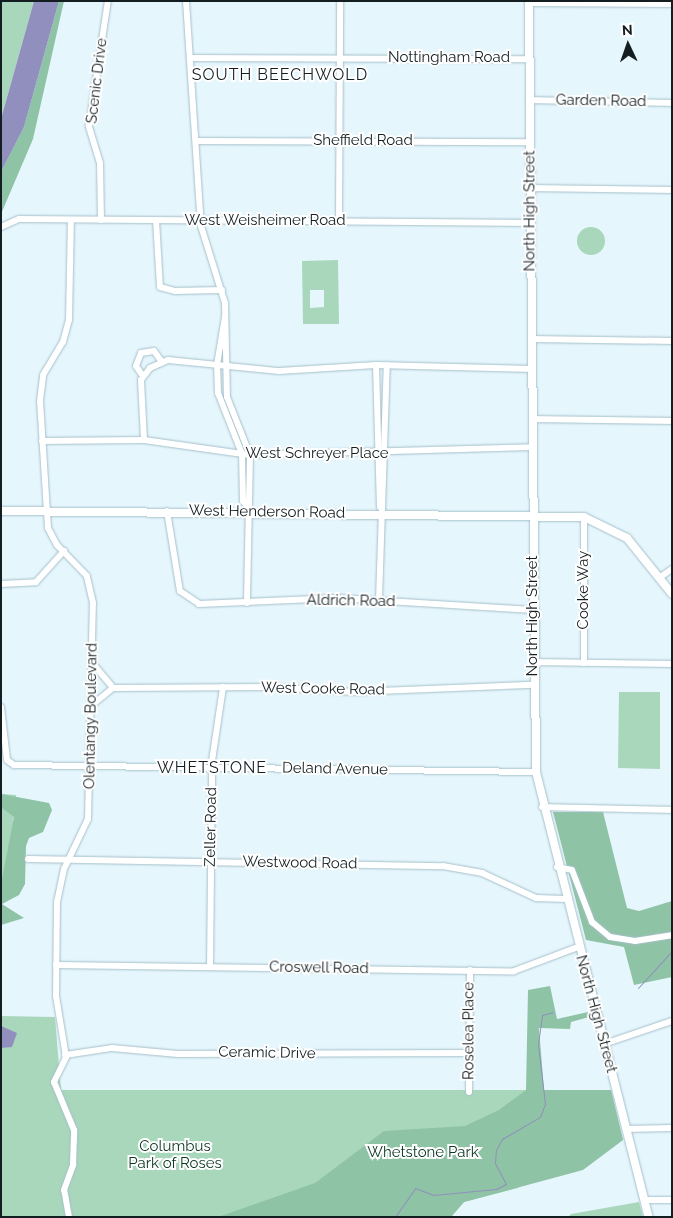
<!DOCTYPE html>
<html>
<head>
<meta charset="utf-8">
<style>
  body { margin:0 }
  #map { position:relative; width:673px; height:1218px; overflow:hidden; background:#e6f6fd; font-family:Raleway,sans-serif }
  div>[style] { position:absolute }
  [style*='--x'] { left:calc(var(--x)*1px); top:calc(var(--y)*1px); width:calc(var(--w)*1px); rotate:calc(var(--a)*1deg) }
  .green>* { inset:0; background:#a9d7bc }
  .round { border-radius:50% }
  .forest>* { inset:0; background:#8fc3a5 }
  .water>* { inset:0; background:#908fbd }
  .stream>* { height:1px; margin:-0.5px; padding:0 0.5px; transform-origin:0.5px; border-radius:0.5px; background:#908fbd }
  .roads { filter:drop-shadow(0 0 1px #a5c0ca) drop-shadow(0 0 1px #a5c0ca) }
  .minor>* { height:6px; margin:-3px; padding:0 3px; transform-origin:3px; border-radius:3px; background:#fff }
  .major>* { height:8px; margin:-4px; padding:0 4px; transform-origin:4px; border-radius:4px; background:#fff }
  span { translate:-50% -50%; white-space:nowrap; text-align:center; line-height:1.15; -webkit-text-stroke:4px #fff; paint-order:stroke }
  .street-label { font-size:15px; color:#141e21 }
  .park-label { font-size:15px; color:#0c3723 }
  .neighbourhood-label { font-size:16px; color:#141e21; letter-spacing:1px }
  .frame { position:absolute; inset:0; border:2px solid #141e21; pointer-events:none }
  .north { position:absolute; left:603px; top:20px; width:50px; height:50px; -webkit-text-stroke:4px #fff; paint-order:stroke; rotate:357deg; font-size:14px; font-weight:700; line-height:20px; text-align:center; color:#141e21 }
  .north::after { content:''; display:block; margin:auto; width:18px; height:22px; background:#141e21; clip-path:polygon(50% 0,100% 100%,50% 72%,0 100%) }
</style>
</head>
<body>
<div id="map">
  <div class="green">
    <div style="clip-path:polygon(1px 1px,34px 1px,1px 119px)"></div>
    <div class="round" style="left:577px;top:227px;width:28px;height:28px"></div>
    <div style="clip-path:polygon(evenodd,338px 260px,339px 324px,303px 324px,302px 261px,338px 260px,310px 290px,324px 290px,324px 307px,310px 308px,310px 290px)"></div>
    <div style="clip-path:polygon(619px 692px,660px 692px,660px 769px,618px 768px)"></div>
    <div style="clip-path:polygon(1px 794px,16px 795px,10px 853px,1px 884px)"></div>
    <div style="clip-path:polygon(1px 1016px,55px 1017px,61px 1090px,611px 1090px,623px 1140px,552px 1142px,518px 1188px,464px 1202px,451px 1217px,1px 1217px)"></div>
    <div style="clip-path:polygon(639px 1202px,643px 1217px,568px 1217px,571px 1214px)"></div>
  </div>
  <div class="forest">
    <div style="clip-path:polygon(59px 1px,64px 1px,33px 139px,1px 214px,1px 172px,24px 127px)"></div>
    <div style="clip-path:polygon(1px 794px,49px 803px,52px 810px,43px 832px,29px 838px,26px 846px,25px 884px,19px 895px,2px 904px,24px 918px,1px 925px,1px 884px,14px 817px,1px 807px)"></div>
    <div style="clip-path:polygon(553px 812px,603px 812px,627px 908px,639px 911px,672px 901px,672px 977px,634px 985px,624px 947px,586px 940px)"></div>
    <div style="clip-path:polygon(550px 986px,557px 1019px,588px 1012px,589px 1017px,571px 1022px,570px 1029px,539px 1028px,544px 1090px,611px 1090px,623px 1140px,583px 1170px,464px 1202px,451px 1217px,218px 1217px,315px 1183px,384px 1131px,465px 1126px,499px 1110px,526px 1090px,528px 990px)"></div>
  </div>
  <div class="water">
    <div style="clip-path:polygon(34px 1px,59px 1px,24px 127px,1px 172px,1px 119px)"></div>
    <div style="clip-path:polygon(1px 1026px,17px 1033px,12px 1047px,1px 1048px)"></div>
  </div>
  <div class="stream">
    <div style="--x:638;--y:988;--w:50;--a:-47.4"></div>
    <div style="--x:395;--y:1217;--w:35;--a:-55"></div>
    <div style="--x:415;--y:1188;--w:19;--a:21"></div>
    <div style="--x:433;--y:1195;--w:63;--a:-5.4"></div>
    <div style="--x:496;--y:1189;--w:11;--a:-27"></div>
    <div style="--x:506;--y:1184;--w:24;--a:-118"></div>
    <div style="--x:495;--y:1163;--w:13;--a:-86"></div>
    <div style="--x:496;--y:1150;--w:13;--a:-61"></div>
    <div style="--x:502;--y:1139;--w:44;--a:-30.1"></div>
    <div style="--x:540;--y:1117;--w:14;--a:-69"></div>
    <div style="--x:545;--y:1104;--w:60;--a:-96.7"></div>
    <div style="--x:538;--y:1044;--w:29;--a:-82"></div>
    <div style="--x:542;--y:1015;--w:11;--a:-15"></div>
  </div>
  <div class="roads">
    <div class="minor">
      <div style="--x:186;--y:1;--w:225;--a:86.2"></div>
      <div style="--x:201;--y:226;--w:81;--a:72.7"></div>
      <div style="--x:225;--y:303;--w:94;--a:88.8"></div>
      <div style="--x:227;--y:397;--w:62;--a:68.4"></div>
      <div style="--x:250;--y:455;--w:148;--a:91.2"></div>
      <div style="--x:529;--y:3;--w:143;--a:0.4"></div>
      <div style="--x:190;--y:58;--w:339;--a:0.2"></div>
      <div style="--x:529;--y:100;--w:143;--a:1.2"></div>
      <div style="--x:196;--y:141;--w:334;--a:0.2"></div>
      <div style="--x:530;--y:188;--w:142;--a:0.8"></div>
      <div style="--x:101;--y:220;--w:57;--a:-91"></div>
      <div style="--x:100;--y:163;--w:39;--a:-107"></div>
      <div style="--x:89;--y:126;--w:126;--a:-81.4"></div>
      <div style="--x:156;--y:220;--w:67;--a:86.6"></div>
      <div style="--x:160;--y:287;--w:16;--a:15"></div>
      <div style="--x:175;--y:291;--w:47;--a:-1.2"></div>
      <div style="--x:339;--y:222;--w:221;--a:-89.7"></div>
      <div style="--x:1;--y:227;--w:20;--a:-24"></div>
      <div style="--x:19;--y:219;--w:511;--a:0.45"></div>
      <div style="--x:225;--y:317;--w:49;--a:99.5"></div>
      <div style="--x:217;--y:365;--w:28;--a:88"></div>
      <div style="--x:218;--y:393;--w:66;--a:68.5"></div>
      <div style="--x:242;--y:454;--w:47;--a:88.8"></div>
      <div style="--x:243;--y:501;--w:6;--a:51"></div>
      <div style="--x:531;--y:339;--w:141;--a:0.8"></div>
      <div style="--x:376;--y:365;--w:142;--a:88.4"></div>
      <div style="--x:143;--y:376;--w:12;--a:-125"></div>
      <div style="--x:136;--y:366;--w:14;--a:-69"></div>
      <div style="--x:141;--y:353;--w:13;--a:-9"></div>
      <div style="--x:154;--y:351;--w:14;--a:54"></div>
      <div style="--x:532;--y:419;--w:140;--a:0.8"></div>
      <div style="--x:144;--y:440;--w:60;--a:-92.9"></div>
      <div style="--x:141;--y:380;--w:15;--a:-53"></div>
      <div style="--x:150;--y:368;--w:20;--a:-24"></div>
      <div style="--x:168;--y:360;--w:112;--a:5.7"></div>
      <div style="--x:279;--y:371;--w:97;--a:-3.5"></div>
      <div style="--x:376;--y:365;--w:156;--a:1.5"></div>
      <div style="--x:42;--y:441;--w:102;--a:-0.6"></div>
      <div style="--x:144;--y:440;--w:107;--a:8.1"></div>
      <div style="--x:250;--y:455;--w:282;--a:-1.6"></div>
      <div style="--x:167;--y:511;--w:81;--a:80.8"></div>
      <div style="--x:180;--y:591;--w:23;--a:34"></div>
      <div style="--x:199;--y:604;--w:139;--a:-2.5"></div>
      <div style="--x:338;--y:598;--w:195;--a:3.5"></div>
      <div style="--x:584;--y:517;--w:146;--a:90"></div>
      <div style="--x:659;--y:578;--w:16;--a:-35"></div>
      <div style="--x:1;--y:584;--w:35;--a:-3"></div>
      <div style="--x:36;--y:582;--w:42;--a:-47.9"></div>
      <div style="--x:379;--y:600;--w:235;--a:-88.1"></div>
      <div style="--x:533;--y:662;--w:139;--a:0.8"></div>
      <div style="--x:94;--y:665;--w:30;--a:50"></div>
      <div style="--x:92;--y:705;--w:27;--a:-39"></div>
      <div style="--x:113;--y:688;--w:155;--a:-0.4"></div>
      <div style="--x:268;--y:687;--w:87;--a:3.3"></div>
      <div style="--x:355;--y:692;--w:178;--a:-2.3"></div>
      <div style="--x:1;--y:707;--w:53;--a:83.5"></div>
      <div style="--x:7;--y:760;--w:9;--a:36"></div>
      <div style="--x:14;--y:765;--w:522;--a:0.77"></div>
      <div style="--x:542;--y:807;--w:130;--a:1.3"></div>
      <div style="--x:28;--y:859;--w:415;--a:1"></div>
      <div style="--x:443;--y:866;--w:40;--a:10"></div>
      <div style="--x:482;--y:873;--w:60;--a:24.8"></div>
      <div style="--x:536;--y:898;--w:30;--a:2"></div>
      <div style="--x:557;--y:867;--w:15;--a:11"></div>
      <div style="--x:572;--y:870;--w:56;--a:69"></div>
      <div style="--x:592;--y:922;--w:23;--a:40"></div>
      <div style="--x:610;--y:937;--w:25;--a:9"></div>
      <div style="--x:635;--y:941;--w:37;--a:-9"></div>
      <div style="--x:56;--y:965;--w:458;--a:0.8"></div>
      <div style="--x:514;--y:971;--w:68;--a:-20.6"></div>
      <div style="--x:210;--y:967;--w:206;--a:-89.4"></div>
      <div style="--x:212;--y:761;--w:75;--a:-81.5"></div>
      <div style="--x:604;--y:1044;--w:72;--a:-18.7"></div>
      <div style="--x:65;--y:1055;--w:48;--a:-8.5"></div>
      <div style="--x:112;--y:1048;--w:66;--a:5.2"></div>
      <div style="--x:178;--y:1054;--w:291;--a:-0.2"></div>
      <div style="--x:469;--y:1092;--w:122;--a:-89.5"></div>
      <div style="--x:626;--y:1129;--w:46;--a:-1.2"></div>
      <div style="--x:645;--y:1200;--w:27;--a:0"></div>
      <div style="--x:69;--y:1217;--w:27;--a:-100"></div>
      <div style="--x:64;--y:1190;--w:27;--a:-70"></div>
      <div style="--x:73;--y:1165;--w:35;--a:-88"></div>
      <div style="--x:74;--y:1130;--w:52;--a:-112.6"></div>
      <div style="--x:54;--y:1082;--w:28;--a:-64"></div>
      <div style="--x:66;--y:1057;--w:62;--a:-99.3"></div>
      <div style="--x:56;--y:996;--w:94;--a:-89.4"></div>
      <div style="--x:57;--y:902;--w:34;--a:-78"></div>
      <div style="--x:64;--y:869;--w:55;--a:-64.4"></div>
      <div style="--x:88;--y:819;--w:216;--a:-88.7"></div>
      <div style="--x:93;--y:603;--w:28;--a:-103"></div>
      <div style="--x:87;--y:576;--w:43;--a:-134.1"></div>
      <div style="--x:57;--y:545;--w:19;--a:-118"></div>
      <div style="--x:48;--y:528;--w:127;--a:-93.6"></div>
      <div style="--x:40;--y:401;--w:26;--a:-83"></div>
      <div style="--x:43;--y:375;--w:39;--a:-59"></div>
      <div style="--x:63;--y:342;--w:23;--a:-75"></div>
      <div style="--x:69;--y:320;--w:100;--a:-88.9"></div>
    </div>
    <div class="major">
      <div style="--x:529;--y:1;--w:771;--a:89.48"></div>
      <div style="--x:536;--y:772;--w:459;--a:75.8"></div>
      <div style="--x:1;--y:511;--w:583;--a:0.59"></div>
      <div style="--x:584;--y:517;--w:48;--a:26"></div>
      <div style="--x:627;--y:538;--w:72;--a:51.2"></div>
    </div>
  </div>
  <div class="street-label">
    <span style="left:449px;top:58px">Nottingham Road</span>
    <span style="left:97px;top:81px;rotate:-83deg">Scenic Drive</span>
    <span style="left:601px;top:101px;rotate:1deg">Garden Road</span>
    <span style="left:363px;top:141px">Sheffield Road</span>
    <span style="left:530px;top:211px;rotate:-90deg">North High Street</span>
    <span style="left:265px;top:221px">West Weisheimer Road</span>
    <span style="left:317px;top:454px">West Schreyer Place</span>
    <span style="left:267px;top:512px;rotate:1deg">West Henderson Road</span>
    <span style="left:584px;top:590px;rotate:-90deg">Cooke Way</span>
    <span style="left:351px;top:601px;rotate:1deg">Aldrich Road</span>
    <span style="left:533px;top:616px;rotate:-90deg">North High Street</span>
    <span style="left:323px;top:689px;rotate:1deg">West Cooke Road</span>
    <span style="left:91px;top:716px;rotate:-89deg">Olentangy Boulevard</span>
    <span style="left:335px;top:769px;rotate:1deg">Deland Avenue</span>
    <span style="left:211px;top:827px;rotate:-89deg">Zeller Road</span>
    <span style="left:300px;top:863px;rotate:1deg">Westwood Road</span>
    <span style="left:319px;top:968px;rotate:1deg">Croswell Road</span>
    <span style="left:596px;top:1014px;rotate:75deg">North High Street</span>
    <span style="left:469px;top:1031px;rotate:-90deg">Roselea Place</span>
    <span style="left:267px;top:1053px;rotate:1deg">Ceramic Drive</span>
  </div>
  <div class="park-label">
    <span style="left:175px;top:1155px">Columbus<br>Park of Roses</span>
    <span style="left:423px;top:1153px">Whetstone Park</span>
  </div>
  <div class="neighbourhood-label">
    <span style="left:280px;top:75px">SOUTH BEECHWOLD</span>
    <span style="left:212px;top:768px">WHETSTONE</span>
  </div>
  <div class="frame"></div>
  <div class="north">N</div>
</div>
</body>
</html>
